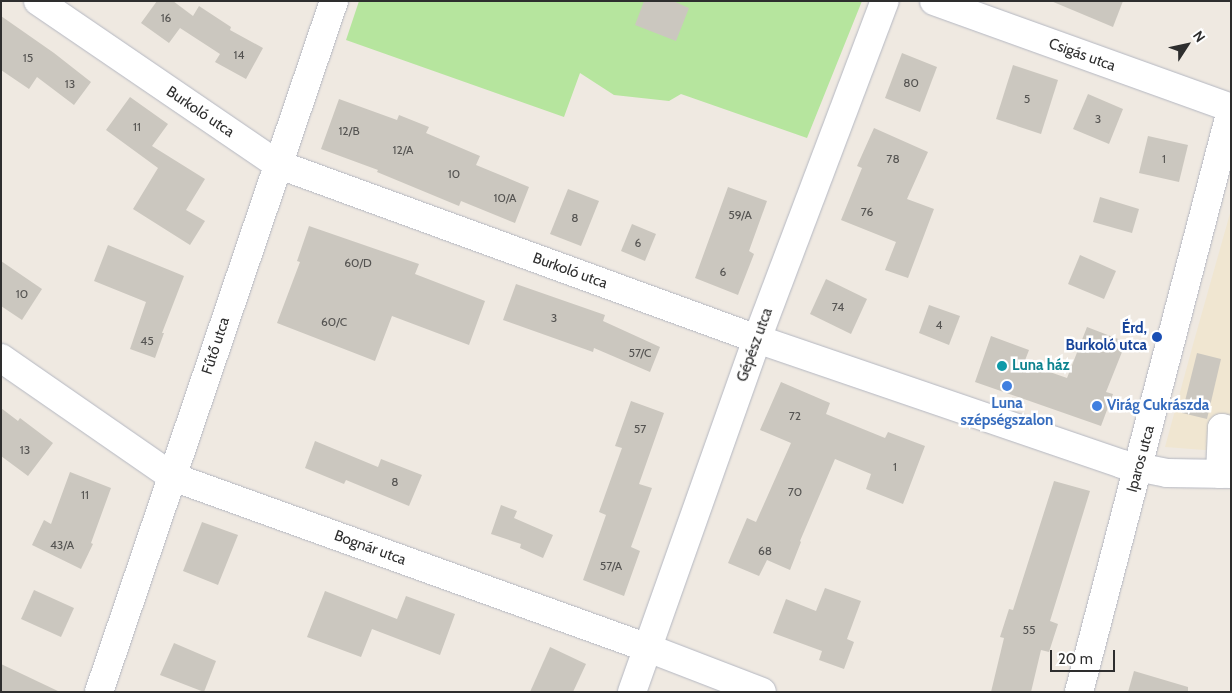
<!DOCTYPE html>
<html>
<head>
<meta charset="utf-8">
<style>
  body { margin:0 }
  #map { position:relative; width:1232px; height:693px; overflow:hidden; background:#efe9e1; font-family:Cabin,sans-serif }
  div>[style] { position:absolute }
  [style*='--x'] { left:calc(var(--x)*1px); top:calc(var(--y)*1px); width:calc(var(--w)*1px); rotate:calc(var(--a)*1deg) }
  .education>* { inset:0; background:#f0e6d1 }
  .green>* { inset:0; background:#b6e59e }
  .building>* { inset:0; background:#cbc7bf }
  .roads { filter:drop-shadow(0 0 1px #b4b7c1) drop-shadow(0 0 1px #b4b7c1) }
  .minor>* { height:28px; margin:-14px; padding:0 14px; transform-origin:14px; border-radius:14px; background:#fff }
  .dots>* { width:14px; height:14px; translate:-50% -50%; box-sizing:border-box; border:2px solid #fff; border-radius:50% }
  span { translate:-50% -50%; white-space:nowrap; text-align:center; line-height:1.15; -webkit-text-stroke:5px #fff; paint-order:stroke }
  .number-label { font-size:12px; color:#555452 }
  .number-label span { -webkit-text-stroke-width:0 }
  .street-label { font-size:15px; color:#2e2e2e }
  .transit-label { font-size:15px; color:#164399; font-weight:700 }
  .right { translate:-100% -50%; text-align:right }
  .culture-label { font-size:15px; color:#0d838f; font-weight:700 }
  .left { translate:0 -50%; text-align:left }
  .shop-label { font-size:15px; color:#366cbe; font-weight:700 }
  .frame { position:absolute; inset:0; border:2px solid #2e2e2e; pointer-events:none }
  .north { position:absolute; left:1162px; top:20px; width:50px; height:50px; -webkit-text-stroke:4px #fff; paint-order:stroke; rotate:55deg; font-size:14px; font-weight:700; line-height:20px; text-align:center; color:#2e2e2e }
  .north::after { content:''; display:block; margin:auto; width:18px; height:22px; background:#2e2e2e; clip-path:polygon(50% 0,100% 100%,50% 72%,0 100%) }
  .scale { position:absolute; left:1050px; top:650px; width:65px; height:22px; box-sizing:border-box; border:2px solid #2e2e2e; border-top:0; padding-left:6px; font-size:15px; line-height:18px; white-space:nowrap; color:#2e2e2e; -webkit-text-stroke:4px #fff; paint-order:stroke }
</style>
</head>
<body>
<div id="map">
  <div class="education">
    <div style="clip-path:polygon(1231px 210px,1231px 452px,1165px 447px,1194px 341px)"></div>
  </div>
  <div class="green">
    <div style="clip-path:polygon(359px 1px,862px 1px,807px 138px,681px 94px,669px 101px,614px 95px,580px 73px,564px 117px,346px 40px)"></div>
  </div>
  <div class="building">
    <div style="clip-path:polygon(157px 1px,173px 1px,193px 16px,199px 6px,231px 27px,230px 30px,263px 48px,246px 79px,215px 62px,220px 54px,180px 28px,169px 43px,141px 23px)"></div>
    <div style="clip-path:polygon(644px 1px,673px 1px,689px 8px,676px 41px,635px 25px)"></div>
    <div style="clip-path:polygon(1051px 1px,1123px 1px,1113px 27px)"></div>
    <div style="clip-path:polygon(1px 16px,54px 53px,91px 82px,74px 105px,37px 77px,29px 89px,1px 70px)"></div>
    <div style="clip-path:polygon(902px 53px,937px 67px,920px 112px,885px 98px)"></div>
    <div style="clip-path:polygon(1013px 65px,1058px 80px,1041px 134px,996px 119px)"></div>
    <div style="clip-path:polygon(1088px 94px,1123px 109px,1109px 144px,1073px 129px)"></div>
    <div style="clip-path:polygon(130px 97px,168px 124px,152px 146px,205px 179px,186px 210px,205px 221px,190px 245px,133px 209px,158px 168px,106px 130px)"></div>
    <div style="clip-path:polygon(339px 99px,397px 120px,399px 115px,429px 127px,426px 133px,480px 156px,476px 165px,529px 187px,515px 223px,461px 201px,459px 206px,377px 172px,378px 170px,321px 149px)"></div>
    <div style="clip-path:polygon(874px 128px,928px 152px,907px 199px,934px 209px,908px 278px,885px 270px,896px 242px,841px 220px,862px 168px,857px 166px)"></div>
    <div style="clip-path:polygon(1148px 136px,1188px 145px,1179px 182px,1139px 173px)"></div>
    <div style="clip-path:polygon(728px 187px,767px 201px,749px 251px,754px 254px,738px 295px,695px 278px)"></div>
    <div style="clip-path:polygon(568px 189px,599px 201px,581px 246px,550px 234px)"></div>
    <div style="clip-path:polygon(1100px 197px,1139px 209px,1132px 233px,1093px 222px)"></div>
    <div style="clip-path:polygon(632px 224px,656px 234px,645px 261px,621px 251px)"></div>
    <div style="clip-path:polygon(309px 226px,419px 264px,415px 274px,485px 301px,469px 345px,392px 316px,375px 361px,277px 323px,300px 262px,297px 261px)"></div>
    <div style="clip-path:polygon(108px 245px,184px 276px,162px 333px,164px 333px,155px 358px,130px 349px,146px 302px,94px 281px)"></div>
    <div style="clip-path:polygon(1080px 255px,1116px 271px,1104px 299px,1068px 284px)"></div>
    <div style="clip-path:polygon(1px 261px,42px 289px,22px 320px,1px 306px)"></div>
    <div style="clip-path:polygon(826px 279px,867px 299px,851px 334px,810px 314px)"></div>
    <div style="clip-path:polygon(516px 284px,605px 315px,603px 321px,660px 347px,650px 372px,594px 348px,593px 352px,503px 320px)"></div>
    <div style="clip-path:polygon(929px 305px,960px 316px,949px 345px,919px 333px)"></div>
    <div style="clip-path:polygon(1087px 327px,1126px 342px,1106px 392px,1113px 394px,1101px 426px,975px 382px,991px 336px,1029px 350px,1024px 363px,1067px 378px)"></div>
    <div style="clip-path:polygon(1197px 353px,1221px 359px,1207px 419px,1182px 413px)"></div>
    <div style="clip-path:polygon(781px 382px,830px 403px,826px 414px,885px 438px,888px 432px,925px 446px,903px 504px,866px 489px,871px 474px,835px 459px,800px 541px,801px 542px,790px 570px,767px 560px,759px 576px,728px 563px,747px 518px,756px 522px,791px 443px,760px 430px)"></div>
    <div style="clip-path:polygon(631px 401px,664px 413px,639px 484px,652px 488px,631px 547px,640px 551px,624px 596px,583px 580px,606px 515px,599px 512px,622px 448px,615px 446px)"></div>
    <div style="clip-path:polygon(1px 408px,18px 421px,20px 418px,53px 443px,28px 476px,1px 456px)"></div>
    <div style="clip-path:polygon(315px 441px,378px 467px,381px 459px,422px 475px,409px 506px,346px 480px,344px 484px,305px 468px)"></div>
    <div style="clip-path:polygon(70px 472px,111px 488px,91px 543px,93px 544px,81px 569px,32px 545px,44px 520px,51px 524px)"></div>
    <div style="clip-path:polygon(1054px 481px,1090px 491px,1050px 621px,1058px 624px,1049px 652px,1041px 650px,1031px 692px,991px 692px,1004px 638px,1000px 637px,1009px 609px,1013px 610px)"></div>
    <div style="clip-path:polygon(501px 505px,517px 511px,514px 518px,553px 535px,543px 558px,520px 548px,521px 544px,491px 534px)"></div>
    <div style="clip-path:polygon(202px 522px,238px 535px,218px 585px,183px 571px)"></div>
    <div style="clip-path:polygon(825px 588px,861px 601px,847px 639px,854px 642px,844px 669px,819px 660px,822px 651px,773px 633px,786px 599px,816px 611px)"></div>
    <div style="clip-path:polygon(34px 590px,74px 608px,61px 637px,21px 619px)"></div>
    <div style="clip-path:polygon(325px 591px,397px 619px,406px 596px,455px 614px,440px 655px,372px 629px,361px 657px,307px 637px)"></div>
    <div style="clip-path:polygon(174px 643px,216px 661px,204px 692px,160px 675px)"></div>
    <div style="clip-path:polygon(550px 647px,586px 664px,573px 692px,530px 692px)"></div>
    <div style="clip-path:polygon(1px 664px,60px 692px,1px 692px)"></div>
    <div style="clip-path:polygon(1134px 671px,1188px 687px,1188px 692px,1128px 692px)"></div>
  </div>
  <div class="roads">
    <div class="minor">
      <div style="--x:38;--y:1;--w:289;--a:34.3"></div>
      <div style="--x:277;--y:164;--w:511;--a:20.03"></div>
      <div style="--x:757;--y:339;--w:386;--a:18.9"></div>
      <div style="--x:1122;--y:464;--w:46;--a:11.3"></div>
      <div style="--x:1167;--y:473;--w:64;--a:0.9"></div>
      <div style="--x:934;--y:1;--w:316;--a:19.8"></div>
      <div style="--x:1;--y:358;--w:209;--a:34.7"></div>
      <div style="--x:173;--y:477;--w:505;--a:19.8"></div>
      <div style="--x:648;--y:648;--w:122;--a:21.1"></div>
      <div style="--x:1220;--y:474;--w:46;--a:-87.5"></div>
      <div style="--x:1222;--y:428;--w:8;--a:14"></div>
      <div style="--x:99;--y:692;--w:730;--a:-71.22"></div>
      <div style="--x:632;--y:692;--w:374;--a:-70.5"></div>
      <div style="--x:757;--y:339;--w:361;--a:-69.3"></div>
      <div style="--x:1079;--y:692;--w:602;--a:-75.36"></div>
    </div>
  </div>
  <div class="dots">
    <div style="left:1157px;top:337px;background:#1a4fb4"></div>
    <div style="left:1002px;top:366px;background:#0f9aa8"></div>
    <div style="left:1007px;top:386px;background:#3f7fe0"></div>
    <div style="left:1097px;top:406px;background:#3f7fe0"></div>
  </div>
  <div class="number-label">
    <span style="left:166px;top:18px">16</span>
    <span style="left:239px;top:55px">14</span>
    <span style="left:28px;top:58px">15</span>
    <span style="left:911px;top:83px">80</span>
    <span style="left:70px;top:84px">13</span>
    <span style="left:1027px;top:99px">5</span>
    <span style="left:1098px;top:119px">3</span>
    <span style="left:137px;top:127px">11</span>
    <span style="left:349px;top:131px">12/B</span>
    <span style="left:403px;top:150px">12/A</span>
    <span style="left:893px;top:159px">78</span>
    <span style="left:1164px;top:159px">1</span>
    <span style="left:454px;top:174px">10</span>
    <span style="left:505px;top:198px">10/A</span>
    <span style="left:867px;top:212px">76</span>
    <span style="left:740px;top:215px">59/A</span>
    <span style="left:575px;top:218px">8</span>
    <span style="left:638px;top:243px">6</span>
    <span style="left:358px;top:263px">60/D</span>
    <span style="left:723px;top:272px">6</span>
    <span style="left:22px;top:294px">10</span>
    <span style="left:838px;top:307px">74</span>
    <span style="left:554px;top:318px">3</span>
    <span style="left:334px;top:322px">60/C</span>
    <span style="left:939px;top:325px">4</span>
    <span style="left:147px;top:341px">45</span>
    <span style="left:640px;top:353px">57/C</span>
    <span style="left:795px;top:416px">72</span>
    <span style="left:640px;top:429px">57</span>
    <span style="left:25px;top:450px">13</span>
    <span style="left:895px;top:467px">1</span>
    <span style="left:395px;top:482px">8</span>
    <span style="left:795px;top:492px">70</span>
    <span style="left:85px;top:495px">11</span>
    <span style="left:62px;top:545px">43/A</span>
    <span style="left:765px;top:551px">68</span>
    <span style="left:611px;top:566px">57/A</span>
    <span style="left:1029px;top:630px">55</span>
  </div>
  <div class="street-label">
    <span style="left:1082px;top:55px;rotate:20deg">Csigás utca</span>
    <span style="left:200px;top:112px;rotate:34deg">Burkoló utca</span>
    <span style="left:570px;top:271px;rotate:20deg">Burkoló utca</span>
    <span style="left:755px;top:345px;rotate:-70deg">Gépész utca</span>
    <span style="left:216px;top:346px;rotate:-72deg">Fűtő utca</span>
    <span style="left:1141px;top:459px;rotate:-75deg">Iparos utca</span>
    <span style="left:370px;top:548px;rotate:20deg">Bognár utca</span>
  </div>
  <div class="transit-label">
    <span class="right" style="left:1147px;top:337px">Érd,<br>Burkoló utca</span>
  </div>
  <div class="culture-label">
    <span class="left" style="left:1012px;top:366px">Luna ház</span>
  </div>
  <div class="shop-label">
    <span style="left:1007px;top:412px">Luna<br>szépségszalon</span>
    <span class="left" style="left:1107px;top:406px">Virág Cukrászda</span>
  </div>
  <div class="frame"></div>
  <div class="north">N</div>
  <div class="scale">20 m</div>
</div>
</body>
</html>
